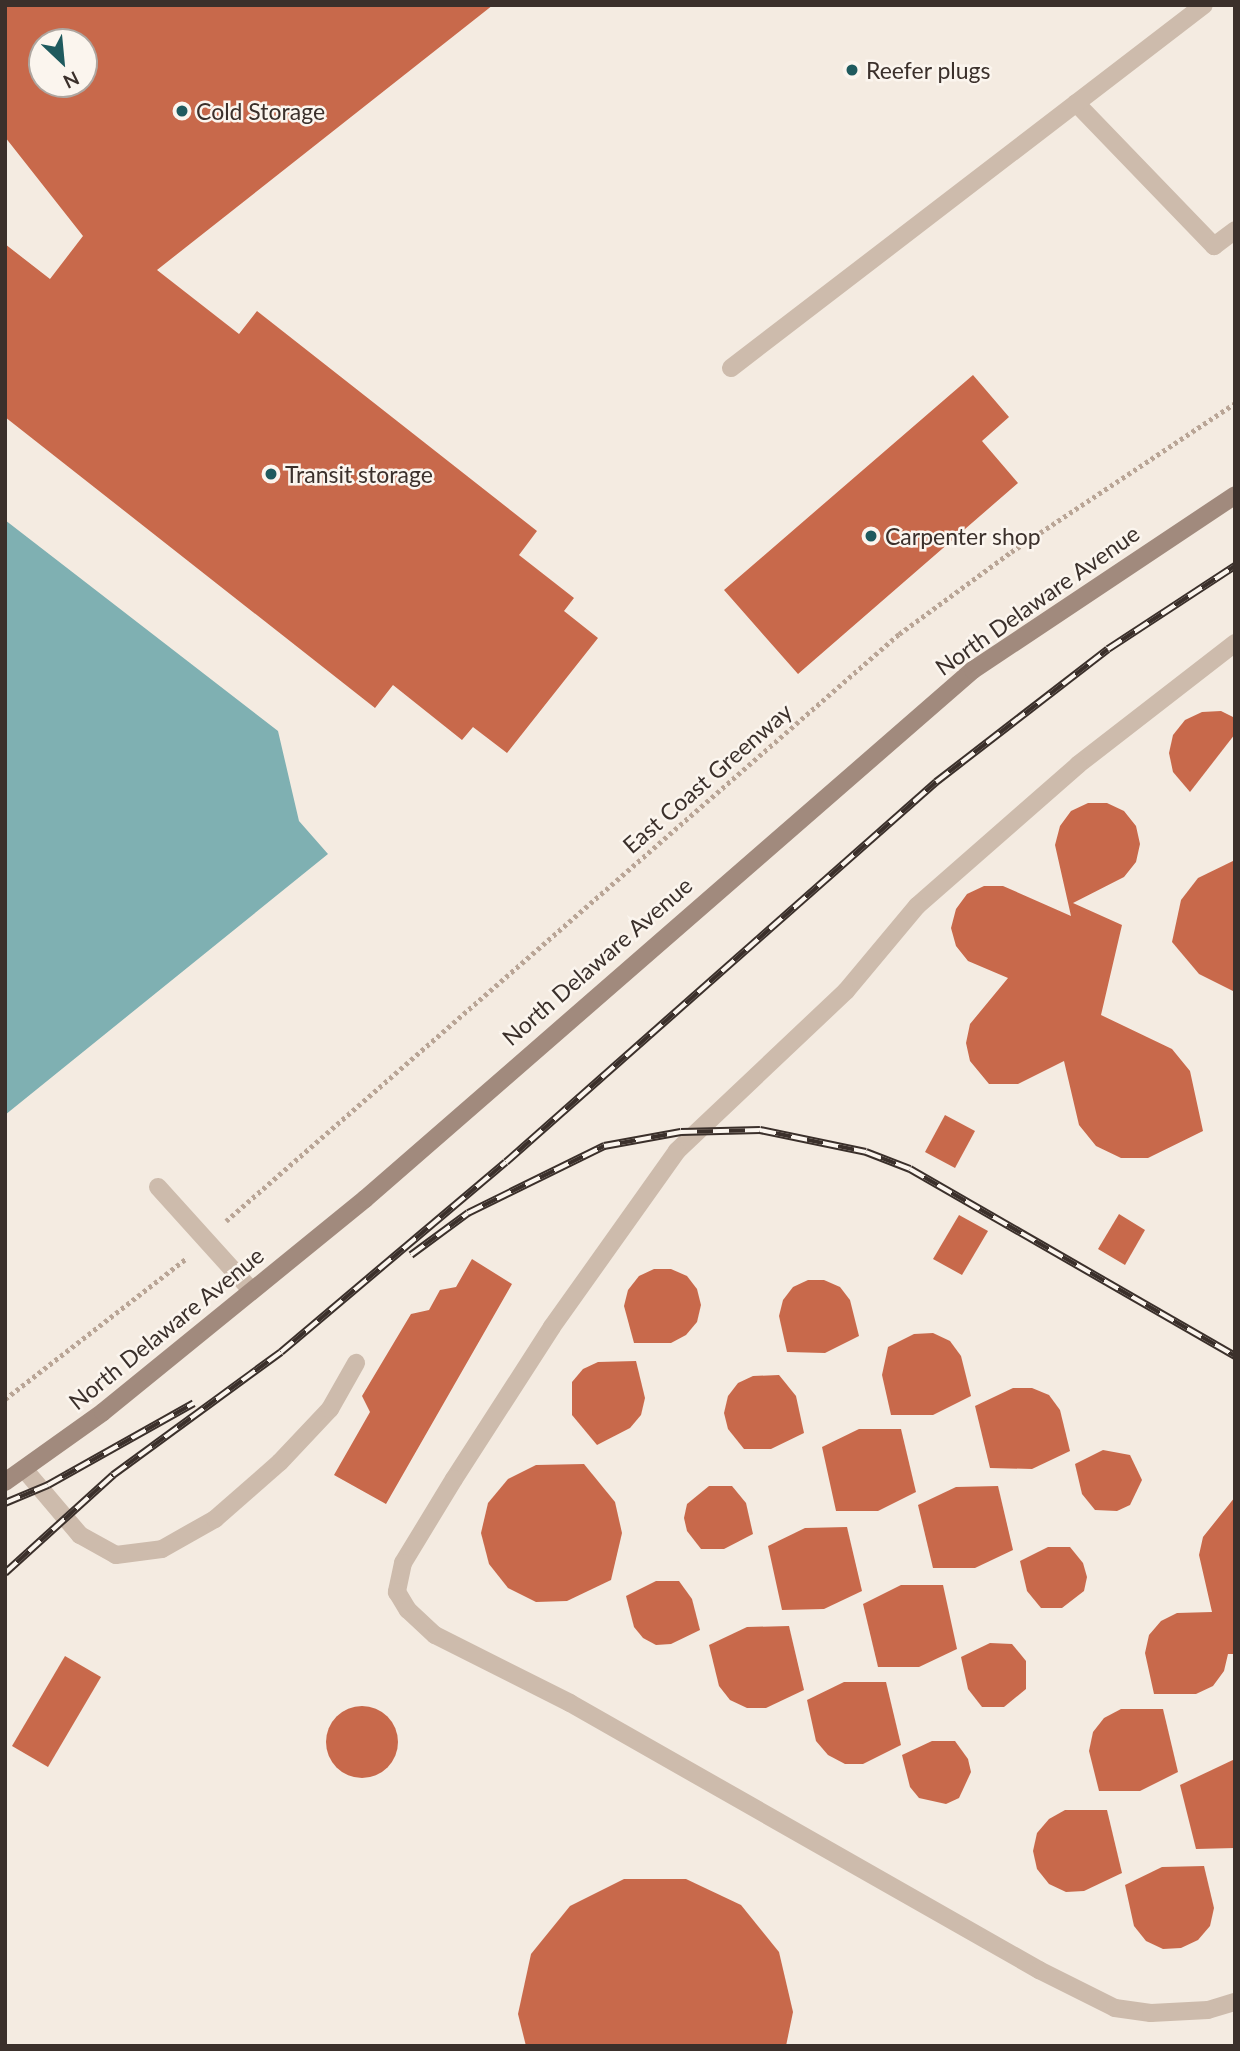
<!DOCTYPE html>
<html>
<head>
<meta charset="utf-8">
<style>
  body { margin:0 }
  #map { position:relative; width:1240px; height:2051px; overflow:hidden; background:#f4ebe1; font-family:Lato,sans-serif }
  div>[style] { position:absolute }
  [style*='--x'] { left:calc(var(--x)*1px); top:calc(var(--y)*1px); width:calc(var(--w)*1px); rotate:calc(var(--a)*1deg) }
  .water>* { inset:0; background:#7fb0b2 }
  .building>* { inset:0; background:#c8694b }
  .round { border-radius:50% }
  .path>* { height:4.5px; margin-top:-2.25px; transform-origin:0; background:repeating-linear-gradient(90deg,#b9a596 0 3.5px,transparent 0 7px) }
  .lane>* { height:18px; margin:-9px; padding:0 9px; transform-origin:9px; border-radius:9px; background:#cdbbac }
  .secondary>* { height:18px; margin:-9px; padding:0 9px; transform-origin:9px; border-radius:9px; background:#a18a7d }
  .rail>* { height:8px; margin-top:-4px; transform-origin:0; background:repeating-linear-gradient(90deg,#fbf5ee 0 16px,#3b302b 0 32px); box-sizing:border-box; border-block:2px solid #3b302b }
  .dots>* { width:19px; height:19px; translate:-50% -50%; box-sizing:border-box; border:4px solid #fbf5ee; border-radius:50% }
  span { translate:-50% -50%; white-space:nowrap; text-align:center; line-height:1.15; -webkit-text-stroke:5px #fbf5ee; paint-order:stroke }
  .poi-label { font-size:23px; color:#3b302b }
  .left { translate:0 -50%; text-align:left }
  .street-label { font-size:23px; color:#3b302b }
  .frame { position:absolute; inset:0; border:7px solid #3b302b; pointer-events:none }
  .north { position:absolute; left:28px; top:28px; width:70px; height:70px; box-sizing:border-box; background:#fbf5ee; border:2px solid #aea6a0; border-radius:50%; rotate:154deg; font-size:19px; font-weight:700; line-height:28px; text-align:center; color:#3b302b }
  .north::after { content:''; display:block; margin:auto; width:24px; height:32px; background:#1f5a5e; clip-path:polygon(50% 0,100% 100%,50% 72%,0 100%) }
</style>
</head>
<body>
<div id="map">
  <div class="water">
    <div style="clip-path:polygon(5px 520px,278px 731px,299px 821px,328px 854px,5px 1115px)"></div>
  </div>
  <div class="building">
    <div style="clip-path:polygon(evenodd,5px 5px,493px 5px,157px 270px,239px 334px,257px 311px,537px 531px,519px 555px,574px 598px,564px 611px,598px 638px,507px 753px,473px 727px,462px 740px,393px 685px,375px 708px,5px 417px,5px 244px,50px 279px,83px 236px,5px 137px,5px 5px,42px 42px,84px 42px,84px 84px,42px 84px,42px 42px)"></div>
    <div style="clip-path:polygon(973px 375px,1009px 417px,982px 441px,1018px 483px,798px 674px,724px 590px)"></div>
    <div style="clip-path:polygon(1221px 711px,1235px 718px,1235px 734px,1190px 792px,1173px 772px,1169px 753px,1173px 735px,1185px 720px,1202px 712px)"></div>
    <div style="clip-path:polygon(1088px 803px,1107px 803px,1124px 811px,1136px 826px,1140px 844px,1136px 862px,1124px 877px,1073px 903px,1122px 925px,1101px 1015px,1172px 1049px,1190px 1071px,1203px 1131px,1148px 1158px,1121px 1158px,1096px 1146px,1079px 1125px,1064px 1061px,1018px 1084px,989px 1084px,970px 1061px,966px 1043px,970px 1024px,1008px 978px,968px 961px,956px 946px,951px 928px,956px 909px,967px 894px,984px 886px,1003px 886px,1071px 916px,1055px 845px,1060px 826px,1071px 811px)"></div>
    <div style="clip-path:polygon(1235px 860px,1235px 992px,1199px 974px,1172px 942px,1181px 900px,1198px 878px)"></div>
    <div style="clip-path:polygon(945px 1115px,975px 1131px,955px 1168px,925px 1152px)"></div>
    <div style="clip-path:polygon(1119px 1214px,1145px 1230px,1125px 1265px,1098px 1249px)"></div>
    <div style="clip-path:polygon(959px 1215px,988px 1231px,962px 1275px,933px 1259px)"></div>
    <div style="clip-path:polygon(472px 1259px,512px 1284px,386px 1504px,334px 1475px,370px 1412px,362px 1396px,411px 1314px,429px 1310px,440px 1290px,456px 1287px)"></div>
    <div style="clip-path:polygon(654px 1269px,671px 1269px,687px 1276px,697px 1289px,701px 1305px,697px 1322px,686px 1335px,671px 1343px,634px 1343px,624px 1306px,628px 1290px,639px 1276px)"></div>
    <div style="clip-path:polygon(808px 1280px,824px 1280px,840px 1287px,850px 1300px,859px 1336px,825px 1353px,787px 1352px,779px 1316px,783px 1300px,793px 1287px)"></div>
    <div style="clip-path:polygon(933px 1333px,950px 1341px,961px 1356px,971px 1396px,933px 1415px,891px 1415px,882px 1375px,888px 1347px,914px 1334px)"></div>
    <div style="clip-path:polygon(636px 1361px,645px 1398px,641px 1415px,630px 1428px,597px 1445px,572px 1415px,572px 1382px,583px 1369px,598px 1362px)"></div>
    <div style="clip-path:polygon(779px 1375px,796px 1396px,804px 1433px,771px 1449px,744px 1449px,728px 1429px,724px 1413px,728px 1396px,738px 1383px,753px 1376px)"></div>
    <div style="clip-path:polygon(1013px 1388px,1032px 1388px,1049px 1395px,1060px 1410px,1070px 1451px,1032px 1469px,990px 1468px,975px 1406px)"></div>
    <div style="clip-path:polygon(859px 1429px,901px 1429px,916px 1492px,878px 1511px,836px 1511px,822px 1447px)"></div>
    <div style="clip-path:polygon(1103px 1450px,1130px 1455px,1142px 1480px,1130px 1505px,1117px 1511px,1095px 1510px,1082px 1494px,1075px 1464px)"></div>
    <div style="clip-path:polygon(584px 1464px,615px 1502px,622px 1533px,611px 1580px,567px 1601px,536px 1602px,508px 1588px,489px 1564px,481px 1533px,488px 1503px,508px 1479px,536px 1465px)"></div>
    <div style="clip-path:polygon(709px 1486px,732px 1486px,746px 1503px,753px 1534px,724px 1549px,701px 1549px,687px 1531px,684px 1518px,687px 1504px)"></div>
    <div style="clip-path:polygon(998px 1486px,1013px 1550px,975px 1568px,933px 1568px,918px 1505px,956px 1487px)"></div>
    <div style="clip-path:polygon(1235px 1497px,1235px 1654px,1228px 1654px,1224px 1671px,1213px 1686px,1196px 1694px,1154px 1694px,1145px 1653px,1149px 1635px,1161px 1621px,1177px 1613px,1212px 1612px,1199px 1555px,1203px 1537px)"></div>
    <div style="clip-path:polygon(847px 1527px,862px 1591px,824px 1609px,782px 1610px,768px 1546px,805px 1528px)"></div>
    <div style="clip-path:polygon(1048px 1547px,1070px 1547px,1083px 1563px,1087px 1577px,1084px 1591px,1062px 1608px,1041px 1608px,1027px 1591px,1020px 1561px)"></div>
    <div style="clip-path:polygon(656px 1581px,679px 1581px,692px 1599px,700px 1630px,671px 1644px,656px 1645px,643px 1638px,634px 1627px,626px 1596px)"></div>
    <div style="clip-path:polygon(901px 1585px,943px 1585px,957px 1649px,919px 1667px,878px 1667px,863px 1604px)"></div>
    <div style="clip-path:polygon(789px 1626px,804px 1690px,766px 1708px,747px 1708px,730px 1700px,719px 1686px,709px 1645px,747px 1627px)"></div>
    <div style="clip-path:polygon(990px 1643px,1012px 1644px,1026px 1661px,1026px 1689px,1004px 1707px,982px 1707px,968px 1689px,961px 1657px)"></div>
    <div style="clip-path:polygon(65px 1656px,101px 1677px,48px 1767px,12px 1746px)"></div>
    <div style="clip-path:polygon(844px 1682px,886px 1682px,901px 1745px,863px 1764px,845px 1764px,828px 1755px,816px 1741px,807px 1700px)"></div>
    <div class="round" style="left:326px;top:1706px;width:72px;height:72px"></div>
    <div style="clip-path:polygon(1121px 1709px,1163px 1709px,1178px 1772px,1140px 1791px,1099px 1791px,1089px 1751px,1093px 1732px,1104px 1718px)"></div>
    <div style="clip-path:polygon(932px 1741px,955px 1741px,968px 1759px,971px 1772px,959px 1798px,946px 1804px,919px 1798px,910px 1787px,902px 1755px)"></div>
    <div style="clip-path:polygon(1235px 1759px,1235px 1848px,1196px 1849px,1180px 1785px)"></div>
    <div style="clip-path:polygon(1065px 1810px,1107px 1810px,1122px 1873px,1084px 1891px,1066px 1892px,1049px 1884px,1037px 1869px,1033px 1851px,1037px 1833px,1049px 1819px)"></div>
    <div style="clip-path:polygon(1204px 1866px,1214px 1908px,1210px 1926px,1198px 1940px,1181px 1948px,1163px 1949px,1146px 1941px,1134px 1926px,1125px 1885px,1162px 1867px)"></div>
    <div style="clip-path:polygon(624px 1879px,686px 1879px,741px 1905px,779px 1952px,793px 2012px,786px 2046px,526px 2046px,518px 2014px,531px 1954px,570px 1906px)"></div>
  </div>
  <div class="path">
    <div style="--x:226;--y:1221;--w:893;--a:-41.1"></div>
    <div style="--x:899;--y:634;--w:139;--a:-36.2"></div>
    <div style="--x:1011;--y:552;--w:269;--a:-33.6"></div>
    <div style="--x:5;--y:1399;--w:230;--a:-37.8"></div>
  </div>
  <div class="lane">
    <div style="--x:1076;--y:103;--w:199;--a:46"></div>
    <div style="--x:1214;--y:246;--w:26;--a:-37"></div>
    <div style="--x:731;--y:368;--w:596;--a:-37.5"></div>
    <div style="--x:1235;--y:643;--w:199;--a:142.2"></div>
    <div style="--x:1078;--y:765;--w:214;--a:138.8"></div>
    <div style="--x:917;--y:906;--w:111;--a:129.9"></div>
    <div style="--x:846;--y:991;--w:233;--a:136.6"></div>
    <div style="--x:677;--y:1151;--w:216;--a:125.4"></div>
    <div style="--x:552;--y:1327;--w:181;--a:122.8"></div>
    <div style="--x:454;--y:1479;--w:98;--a:121.3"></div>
    <div style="--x:403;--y:1563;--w:30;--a:102"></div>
    <div style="--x:397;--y:1592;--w:21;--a:59"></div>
    <div style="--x:408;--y:1610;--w:37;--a:43"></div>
    <div style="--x:435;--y:1635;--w:151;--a:26.7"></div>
    <div style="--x:570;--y:1703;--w:540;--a:29.65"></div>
    <div style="--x:1039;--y:1970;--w:85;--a:26.6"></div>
    <div style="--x:1115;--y:2008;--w:36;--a:8"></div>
    <div style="--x:1151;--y:2013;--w:57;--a:-3"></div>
    <div style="--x:1208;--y:2010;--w:28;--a:-17"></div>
    <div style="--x:158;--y:1187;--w:140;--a:47.9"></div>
    <div style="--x:24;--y:1469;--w:87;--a:49.7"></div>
    <div style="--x:80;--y:1535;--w:41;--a:29.1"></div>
    <div style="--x:116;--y:1555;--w:46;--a:-7.4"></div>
    <div style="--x:162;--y:1549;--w:61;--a:-29.5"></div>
    <div style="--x:215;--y:1519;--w:86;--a:-41.2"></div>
    <div style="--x:280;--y:1462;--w:73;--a:-46.7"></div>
    <div style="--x:330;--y:1409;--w:53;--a:-60.5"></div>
  </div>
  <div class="secondary">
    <div style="--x:5;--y:1482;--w:120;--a:-35.5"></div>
    <div style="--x:103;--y:1412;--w:338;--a:-39.1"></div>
    <div style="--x:365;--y:1199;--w:806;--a:-41.03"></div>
    <div style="--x:973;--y:670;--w:315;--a:-33.7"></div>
  </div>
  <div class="rail">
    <div style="--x:411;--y:1255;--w:71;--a:-36.4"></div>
    <div style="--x:468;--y:1213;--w:152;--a:-26.2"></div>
    <div style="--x:604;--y:1146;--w:78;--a:-10.3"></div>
    <div style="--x:681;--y:1132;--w:79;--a:-1.5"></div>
    <div style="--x:760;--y:1130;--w:108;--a:11.7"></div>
    <div style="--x:866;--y:1152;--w:47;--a:21.1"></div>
    <div style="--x:910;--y:1169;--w:375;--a:29.9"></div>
    <div style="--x:5;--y:1503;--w:47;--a:-22.7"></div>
    <div style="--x:48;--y:1485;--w:167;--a:-29.3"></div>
    <div style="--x:5;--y:1573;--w:146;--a:-42.2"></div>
    <div style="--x:113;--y:1475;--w:208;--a:-36.2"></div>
    <div style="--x:281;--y:1352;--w:294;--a:-40.2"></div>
    <div style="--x:506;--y:1162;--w:574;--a:-41.47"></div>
    <div style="--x:936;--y:782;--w:217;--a:-37.7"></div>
    <div style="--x:1108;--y:649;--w:152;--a:-33.2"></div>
  </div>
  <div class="dots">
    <div style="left:852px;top:70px;background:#1f5a5e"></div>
    <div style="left:182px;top:111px;background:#1f5a5e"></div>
    <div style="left:271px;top:474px;background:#1f5a5e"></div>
    <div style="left:871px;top:536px;background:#1f5a5e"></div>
  </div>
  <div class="poi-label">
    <span class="left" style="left:866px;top:70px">Reefer plugs</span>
    <span class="left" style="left:196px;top:111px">Cold Storage</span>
    <span class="left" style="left:285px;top:474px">Transit storage</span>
    <span class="left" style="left:885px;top:536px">Carpenter shop</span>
  </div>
  <div class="street-label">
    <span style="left:1037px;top:600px;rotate:-35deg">North Delaware Avenue</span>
    <span style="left:707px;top:778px;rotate:-41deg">East Coast Greenway</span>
    <span style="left:597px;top:961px;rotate:-41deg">North Delaware Avenue</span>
    <span style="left:166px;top:1328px;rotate:-39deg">North Delaware Avenue</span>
  </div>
  <div class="frame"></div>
  <div class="north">N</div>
</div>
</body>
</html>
